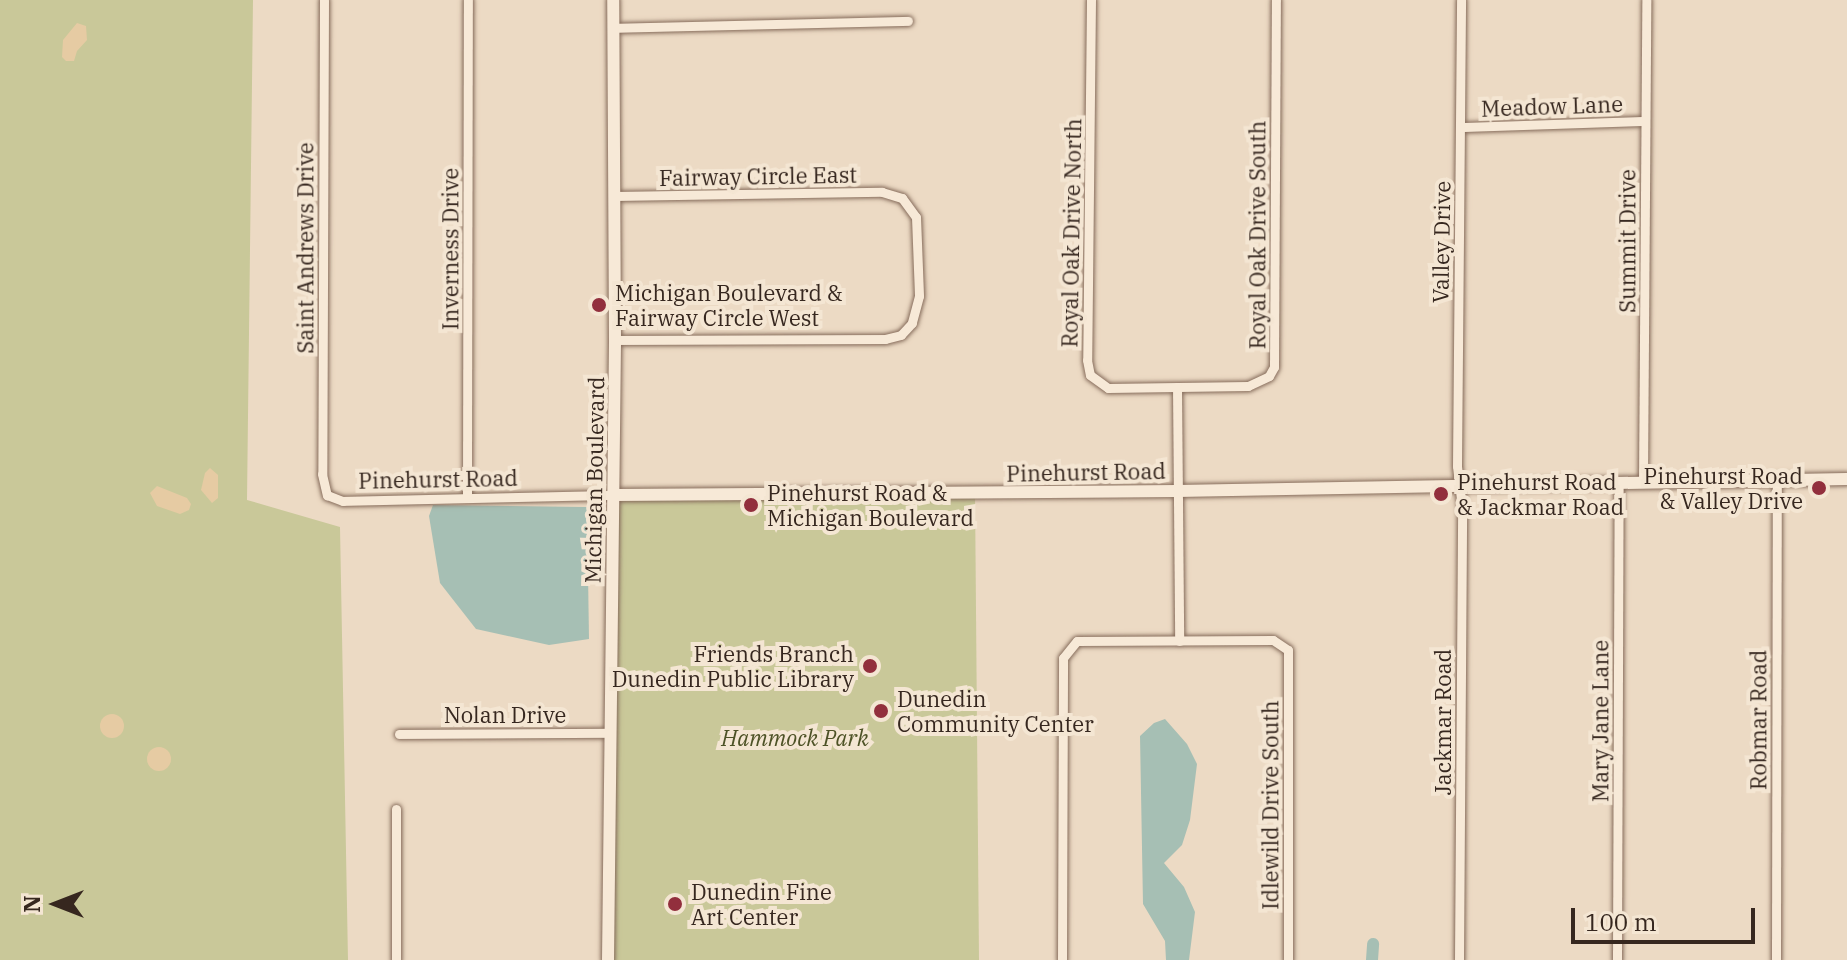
<!DOCTYPE html>
<html>
<head>
<meta charset="utf-8">
<style>
  body { margin:0 }
  #map { position:relative; width:1847px; height:960px; overflow:hidden; background:#ecdac4; font-family:"IBM Plex Serif",serif }
  div>[style] { position:absolute }
  [style*='--x'] { left:calc(var(--x)*1px); top:calc(var(--y)*1px); width:calc(var(--w)*1px); rotate:calc(var(--a)*1deg) }
  .green>* { inset:0; background:#c9c899 }
  .sand>* { inset:0; background:#e6cba3 }
  .round { border-radius:50% }
  .water>* { inset:0; background:#a6bfb4 }
  .canal>* { height:12px; margin:-6px; padding:0 6px; transform-origin:6px; border-radius:6px; background:#a6bfb4 }
  .roads { filter:drop-shadow(0 0 2px #866c5b) drop-shadow(0 0 2px #866c5b) }
  .minor>* { height:9px; margin:-4.5px; padding:0 4.5px; transform-origin:4.5px; border-radius:4.5px; background:#f7e9d7 }
  .tertiary>* { height:12px; margin:-6px; padding:0 6px; transform-origin:6px; border-radius:6px; background:#f7e9d7 }
  .dots>* { width:22px; height:22px; translate:-50% -50%; box-sizing:border-box; border:4px solid #f4e6d3; border-radius:50% }
  span { translate:-50% -50%; white-space:nowrap; text-align:center; line-height:1.15; -webkit-text-stroke:8px #f4e6d3; paint-order:stroke }
  .street-label { font-size:22px; color:#36271f }
  .poi-label { font-size:22px; color:#36271f }
  .left { translate:0 -50%; text-align:left }
  .right { translate:-100% -50%; text-align:right }
  .park-label { font-size:22px; color:#4d5226; font-style:italic }
  .north { position:absolute; left:16px; top:864px; width:80px; height:80px; -webkit-text-stroke:6px #f4e6d3; paint-order:stroke; rotate:270deg; font-size:22px; font-weight:700; line-height:32px; text-align:center; color:#36271f }
  .north::after { content:''; display:block; margin:auto; width:28px; height:36px; background:#36271f; clip-path:polygon(50% 0,100% 100%,50% 72%,0 100%) }
  .scale { position:absolute; left:1571px; top:908px; width:184px; height:36px; box-sizing:border-box; border:4px solid #36271f; border-top:0; padding-left:10px; font-size:24px; line-height:28px; white-space:nowrap; color:#36271f; -webkit-text-stroke:6px #f4e6d3; paint-order:stroke }
</style>
</head>
<body>
<div id="map">
  <div class="green">
    <div style="clip-path:polygon(0 0,253px 0,247px 500px,340px 527px,348px 960px,0 960px)"></div>
    <div style="clip-path:polygon(975px 493px,979px 960px,611px 960px,614px 495px)"></div>
  </div>
  <div class="sand">
    <div style="clip-path:polygon(77px 23px,86px 26px,87px 40px,77px 51px,74px 61px,66px 61px,62px 57px,63px 40px)"></div>
    <div style="clip-path:polygon(210px 468px,218px 475px,218px 498px,212px 503px,201px 490px,205px 473px)"></div>
    <div style="clip-path:polygon(157px 486px,187px 498px,191px 504px,189px 510px,180px 514px,157px 506px,150px 493px)"></div>
    <div class="round" style="left:100px;top:714px;width:24px;height:24px"></div>
    <div class="round" style="left:147px;top:747px;width:24px;height:24px"></div>
  </div>
  <div class="water">
    <div style="clip-path:polygon(433px 505px,587px 507px,589px 639px,549px 645px,476px 629px,440px 583px,429px 516px)"></div>
    <div style="clip-path:polygon(1165px 719px,1187px 744px,1197px 764px,1190px 820px,1182px 845px,1164px 863px,1184px 887px,1195px 912px,1189px 960px,1166px 960px,1165px 941px,1143px 904px,1140px 736px,1154px 723px)"></div>
  </div>
  <div class="canal">
    <div style="--x:1372;--y:960;--w:16;--a:-86"></div>
  </div>
  <div class="roads">
    <div class="minor">
      <div style="--x:324;--y:0;--w:474;--a:90.2"></div>
      <div style="--x:322;--y:474;--w:22;--a:77"></div>
      <div style="--x:327;--y:495;--w:17;--a:21"></div>
      <div style="--x:343;--y:501;--w:271;--a:-1.3"></div>
      <div style="--x:1091;--y:0;--w:360;--a:90.6"></div>
      <div style="--x:1087;--y:360;--w:15;--a:79"></div>
      <div style="--x:1090;--y:375;--w:22;--a:36"></div>
      <div style="--x:1108;--y:388;--w:140;--a:-0.8"></div>
      <div style="--x:1248;--y:386;--w:23;--a:-25"></div>
      <div style="--x:1269;--y:376;--w:10;--a:-61"></div>
      <div style="--x:1274;--y:367;--w:367;--a:-89.7"></div>
      <div style="--x:612;--y:28;--w:296;--a:-1.4"></div>
      <div style="--x:1461;--y:127;--w:184;--a:-1.9"></div>
      <div style="--x:614;--y:196;--w:268;--a:-0.9"></div>
      <div style="--x:882;--y:192;--w:21;--a:17"></div>
      <div style="--x:902;--y:198;--w:24;--a:54"></div>
      <div style="--x:916;--y:217;--w:79;--a:87.8"></div>
      <div style="--x:919;--y:296;--w:28;--a:105"></div>
      <div style="--x:912;--y:323;--w:16;--a:133"></div>
      <div style="--x:901;--y:335;--w:16;--a:166"></div>
      <div style="--x:885;--y:339;--w:270;--a:179.8"></div>
      <div style="--x:1177;--y:387;--w:254;--a:89.5"></div>
      <div style="--x:1643;--y:482;--w:482;--a:-89.6"></div>
      <div style="--x:467;--y:498;--w:498;--a:-89.9"></div>
      <div style="--x:399;--y:734;--w:212;--a:-0.3"></div>
      <div style="--x:396;--y:960;--w:151;--a:-90"></div>
      <div style="--x:1062;--y:960;--w:302;--a:-89.8"></div>
      <div style="--x:1063;--y:658;--w:22;--a:-51"></div>
      <div style="--x:1077;--y:641;--w:196;--a:-0.3"></div>
      <div style="--x:1273;--y:640;--w:18;--a:34"></div>
      <div style="--x:1288;--y:650;--w:310;--a:90"></div>
      <div style="--x:1459;--y:960;--w:453;--a:-89.6"></div>
      <div style="--x:1462;--y:507;--w:41;--a:-97"></div>
      <div style="--x:1457;--y:466;--w:466;--a:-89.5"></div>
      <div style="--x:1617;--y:960;--w:478;--a:-89.8"></div>
      <div style="--x:1776;--y:960;--w:480;--a:-89.9"></div>
    </div>
    <div class="tertiary">
      <div style="--x:614;--y:495;--w:563;--a:-0.41"></div>
      <div style="--x:1177;--y:491;--w:670;--a:-1.03"></div>
      <div style="--x:608;--y:960;--w:620;--a:-89.35"></div>
      <div style="--x:615;--y:340;--w:340;--a:-90.3"></div>
    </div>
  </div>
  <div class="dots">
    <div style="left:599px;top:305px;background:#922f3d"></div>
    <div style="left:1819px;top:488px;background:#922f3d"></div>
    <div style="left:1441px;top:494px;background:#922f3d"></div>
    <div style="left:751px;top:505px;background:#922f3d"></div>
    <div style="left:870px;top:666px;background:#922f3d"></div>
    <div style="left:881px;top:711px;background:#922f3d"></div>
    <div style="left:675px;top:904px;background:#922f3d"></div>
  </div>
  <div class="street-label">
    <span style="left:1552px;top:106px;rotate:-2deg">Meadow Lane</span>
    <span style="left:758px;top:176px;rotate:-1deg">Fairway Circle East</span>
    <span style="left:1071px;top:233px;rotate:-89deg">Royal Oak Drive North</span>
    <span style="left:1257px;top:235px;rotate:-90deg">Royal Oak Drive South</span>
    <span style="left:1627px;top:241px;rotate:-90deg">Summit Drive</span>
    <span style="left:1441px;top:242px;rotate:-89deg">Valley Drive</span>
    <span style="left:305px;top:248px;rotate:-90deg">Saint Andrews Drive</span>
    <span style="left:450px;top:249px;rotate:-90deg">Inverness Drive</span>
    <span style="left:1086px;top:472px;rotate:-1deg">Pinehurst Road</span>
    <span style="left:438px;top:479px;rotate:-1deg">Pinehurst Road</span>
    <span style="left:594px;top:480px;rotate:-89deg">Michigan Boulevard</span>
    <span style="left:505px;top:715px">Nolan Drive</span>
    <span style="left:1758px;top:720px;rotate:-90deg">Robmar Road</span>
    <span style="left:1600px;top:721px;rotate:-90deg">Mary Jane Lane</span>
    <span style="left:1443px;top:722px;rotate:-90deg">Jackmar Road</span>
    <span style="left:1270px;top:805px;rotate:-90deg">Idlewild Drive South</span>
  </div>
  <div class="poi-label">
    <span class="left" style="left:615px;top:305px">Michigan Boulevard &amp;<br>Fairway Circle West</span>
    <span class="right" style="left:1803px;top:488px">Pinehurst Road<br>&amp; Valley Drive</span>
    <span class="left" style="left:1457px;top:494px">Pinehurst Road<br>&amp; Jackmar Road</span>
    <span class="left" style="left:767px;top:505px">Pinehurst Road &amp;<br>Michigan Boulevard</span>
    <span class="right" style="left:854px;top:666px">Friends Branch<br>Dunedin Public Library</span>
    <span class="left" style="left:897px;top:711px">Dunedin<br>Community Center</span>
    <span class="left" style="left:691px;top:904px">Dunedin Fine<br>Art Center</span>
  </div>
  <div class="park-label">
    <span style="left:795px;top:738px">Hammock Park</span>
  </div>
  <div class="north">N</div>
  <div class="scale">100 m</div>
</div>
</body>
</html>
